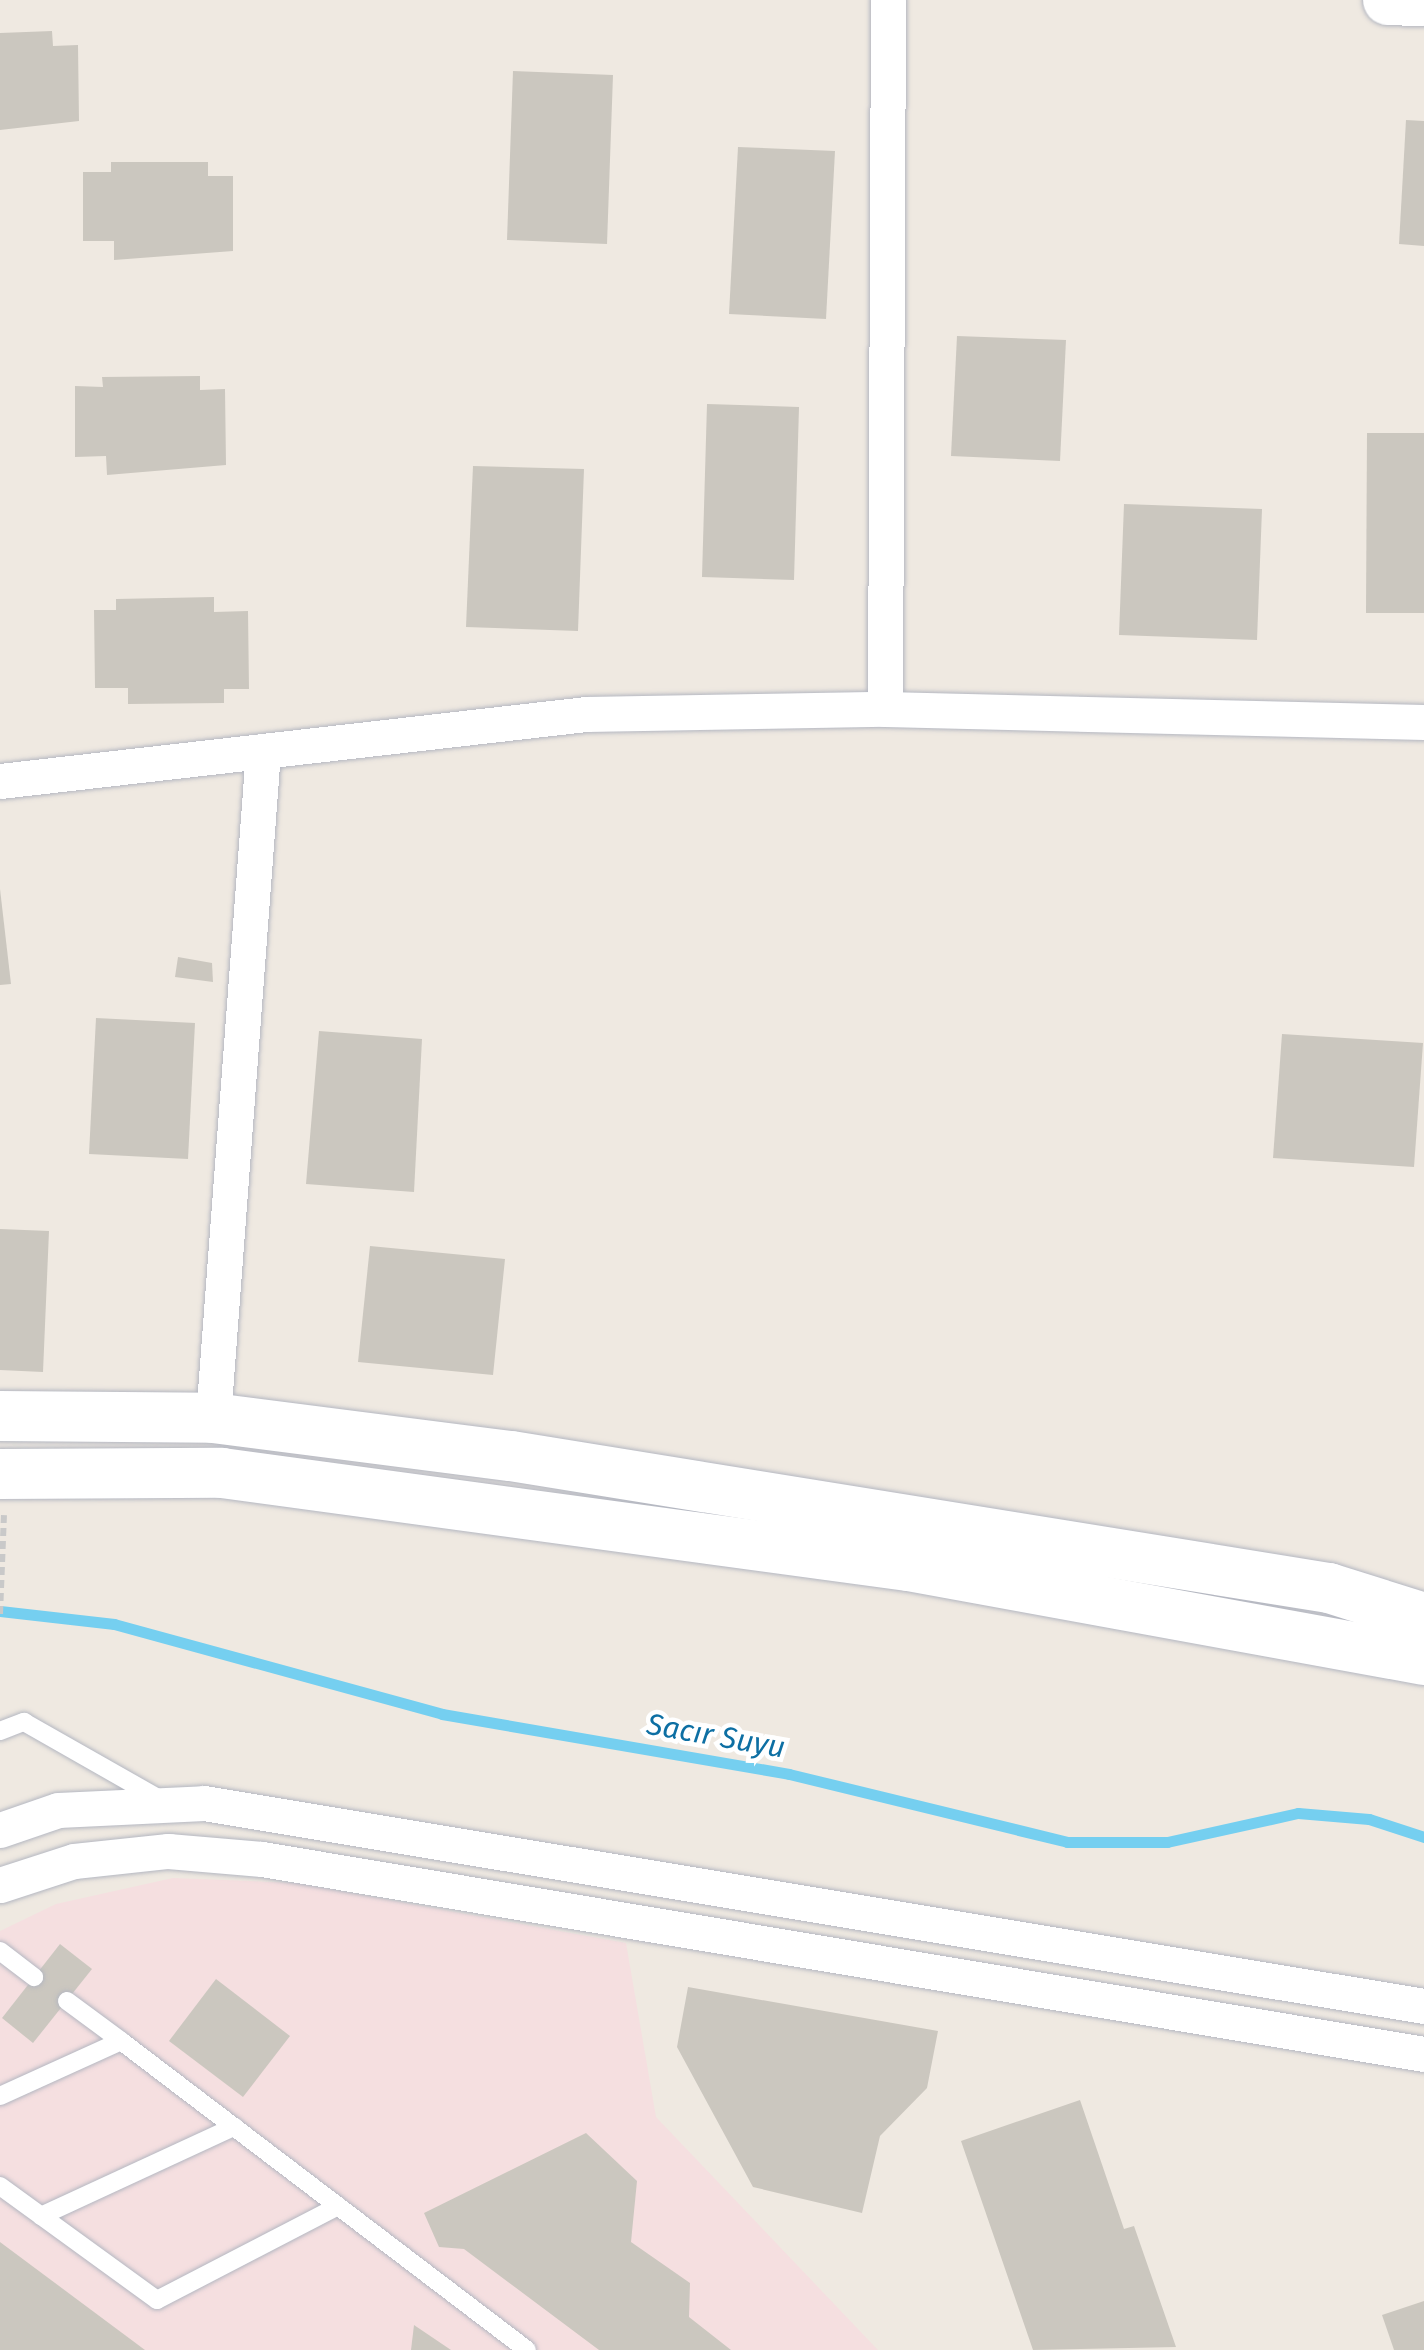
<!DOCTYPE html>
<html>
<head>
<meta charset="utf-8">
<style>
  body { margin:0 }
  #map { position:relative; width:1424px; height:2350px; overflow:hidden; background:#efe9e1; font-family:"Fira Sans",sans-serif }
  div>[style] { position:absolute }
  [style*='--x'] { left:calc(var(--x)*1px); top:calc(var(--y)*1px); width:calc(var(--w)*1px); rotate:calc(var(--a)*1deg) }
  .medical>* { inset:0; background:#f5dfe0 }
  .stream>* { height:11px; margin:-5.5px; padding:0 5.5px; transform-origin:5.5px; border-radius:5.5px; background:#75cff0 }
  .building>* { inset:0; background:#cbc7bf }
  .path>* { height:6px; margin-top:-3px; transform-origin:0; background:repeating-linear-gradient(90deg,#c9c9c9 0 8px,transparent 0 13px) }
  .roads { filter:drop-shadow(0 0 2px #b4b7c1) drop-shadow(0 0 2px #b4b7c1) }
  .lane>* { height:18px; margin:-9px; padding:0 9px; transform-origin:9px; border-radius:9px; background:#fff }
  .street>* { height:35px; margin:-17.5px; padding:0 17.5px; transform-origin:17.5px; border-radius:17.5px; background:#fff }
  .secondary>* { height:50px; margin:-25px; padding:0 25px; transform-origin:25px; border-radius:25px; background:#fff }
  span { translate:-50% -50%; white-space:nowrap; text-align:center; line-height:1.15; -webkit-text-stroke:9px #fff; paint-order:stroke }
  .water-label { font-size:30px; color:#0d6fa3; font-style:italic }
</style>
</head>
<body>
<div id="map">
  <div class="medical">
    <div style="clip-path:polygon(173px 1878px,296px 1883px,626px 1943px,656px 2117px,878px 2350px,0 2350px,0 1931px,56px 1904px)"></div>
  </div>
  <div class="stream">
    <div style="--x:0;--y:1611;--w:115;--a:6.5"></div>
    <div style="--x:114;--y:1624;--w:340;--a:15.3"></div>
    <div style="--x:442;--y:1714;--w:352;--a:9.8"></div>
    <div style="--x:789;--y:1774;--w:286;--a:13.7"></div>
    <div style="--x:1067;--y:1842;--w:100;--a:0"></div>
    <div style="--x:1167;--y:1842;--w:134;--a:-12.5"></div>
    <div style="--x:1298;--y:1813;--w:71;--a:4.8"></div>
    <div style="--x:1369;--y:1819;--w:58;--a:18.1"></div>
  </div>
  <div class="building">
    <div style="clip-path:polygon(52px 31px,53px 46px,78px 45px,79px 121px,0 130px,0 33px)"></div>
    <div style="clip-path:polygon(513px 71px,613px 75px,607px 244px,507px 240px)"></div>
    <div style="clip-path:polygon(1406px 120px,1424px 121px,1424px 246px,1399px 244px)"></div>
    <div style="clip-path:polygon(738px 147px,835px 151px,826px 319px,729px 314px)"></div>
    <div style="clip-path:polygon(111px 162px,208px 162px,208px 176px,233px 176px,233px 251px,114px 260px,114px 241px,83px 241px,83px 172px,111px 172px)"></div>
    <div style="clip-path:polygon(957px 336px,1066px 340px,1060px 461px,951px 456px)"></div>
    <div style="clip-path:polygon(200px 376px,200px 390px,225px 389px,226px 465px,107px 475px,106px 456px,75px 457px,75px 386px,103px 387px,102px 377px)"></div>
    <div style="clip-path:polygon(707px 404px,799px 407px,794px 580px,702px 577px)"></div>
    <div style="clip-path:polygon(1367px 433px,1424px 433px,1424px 613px,1366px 613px)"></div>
    <div style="clip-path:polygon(473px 466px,584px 469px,578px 631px,466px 627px)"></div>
    <div style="clip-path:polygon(1124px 504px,1262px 509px,1257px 640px,1119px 635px)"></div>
    <div style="clip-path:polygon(214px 597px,214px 612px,248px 611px,249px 689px,224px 689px,224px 703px,128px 704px,128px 688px,95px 688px,94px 610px,116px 610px,116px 599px)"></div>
    <div style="clip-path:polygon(0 889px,11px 984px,0 985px)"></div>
    <div style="clip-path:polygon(178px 957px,212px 963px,213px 982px,175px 977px)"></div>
    <div style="clip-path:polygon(96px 1018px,195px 1023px,188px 1159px,89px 1154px)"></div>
    <div style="clip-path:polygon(319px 1031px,422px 1039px,414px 1192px,306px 1184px)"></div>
    <div style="clip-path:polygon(1282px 1034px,1423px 1043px,1414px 1167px,1273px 1158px)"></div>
    <div style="clip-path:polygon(0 1229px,49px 1231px,43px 1372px,0 1370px)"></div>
    <div style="clip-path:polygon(370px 1246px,505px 1259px,493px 1375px,358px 1362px)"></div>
    <div style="clip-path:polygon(60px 1944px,92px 1969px,33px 2043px,2px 2018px)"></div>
    <div style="clip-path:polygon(216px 1979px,290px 2036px,243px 2097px,169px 2041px)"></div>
    <div style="clip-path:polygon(688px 1987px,938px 2031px,927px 2088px,880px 2136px,862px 2213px,753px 2187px,677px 2047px)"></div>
    <div style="clip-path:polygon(1080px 2100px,1124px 2229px,1134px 2226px,1176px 2347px,1033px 2350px,961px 2141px)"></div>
    <div style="clip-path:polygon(586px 2133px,637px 2181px,631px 2242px,690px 2283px,689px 2317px,731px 2350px,599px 2350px,464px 2249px,439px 2247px,424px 2213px)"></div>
    <div style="clip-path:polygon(0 2242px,145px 2350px,0 2350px)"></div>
    <div style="clip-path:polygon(1424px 2301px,1424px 2350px,1394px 2350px,1382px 2315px)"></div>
    <div style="clip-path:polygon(414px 2325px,451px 2350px,411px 2350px)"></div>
  </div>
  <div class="path">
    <div style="--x:0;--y:1614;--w:99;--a:-87.7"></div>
  </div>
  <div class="roads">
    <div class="lane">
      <div style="--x:0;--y:1731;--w:26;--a:-21"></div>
      <div style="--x:24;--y:1722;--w:154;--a:29.6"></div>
      <div style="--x:0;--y:1951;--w:43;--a:37.4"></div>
      <div style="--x:67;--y:2001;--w:67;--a:36.5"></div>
      <div style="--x:0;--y:2096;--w:133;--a:-24.4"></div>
      <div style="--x:121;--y:2041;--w:510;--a:37.27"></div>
      <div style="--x:0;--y:2186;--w:194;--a:36"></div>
      <div style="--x:157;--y:2300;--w:204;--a:-27.4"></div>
      <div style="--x:41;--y:2216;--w:213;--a:-24.8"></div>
    </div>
    <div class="street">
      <div style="--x:885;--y:709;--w:709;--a:-89.76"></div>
      <div style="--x:0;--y:781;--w:590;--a:-6.52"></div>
      <div style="--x:586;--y:714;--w:299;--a:-1"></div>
      <div style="--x:885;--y:709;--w:539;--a:1.38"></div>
      <div style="--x:213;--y:1418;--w:669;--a:-85.71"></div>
      <div style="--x:0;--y:1830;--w:61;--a:-19"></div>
      <div style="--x:58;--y:1810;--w:146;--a:-2.7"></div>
      <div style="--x:204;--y:1803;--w:1237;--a:9.45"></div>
      <div style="--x:0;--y:1885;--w:78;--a:-18"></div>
      <div style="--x:74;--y:1861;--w:95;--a:-6.1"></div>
      <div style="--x:168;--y:1851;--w:94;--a:4.9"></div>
      <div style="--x:262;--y:1859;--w:1178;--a:9.53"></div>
    </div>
    <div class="secondary">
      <div style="--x:1388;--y:0;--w:36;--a:2"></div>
      <div style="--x:0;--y:1416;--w:213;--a:0.5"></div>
      <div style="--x:213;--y:1418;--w:300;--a:7.3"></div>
      <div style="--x:511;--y:1456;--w:829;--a:9.17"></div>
      <div style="--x:1329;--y:1588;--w:100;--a:17.5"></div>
      <div style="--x:0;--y:1474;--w:222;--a:-0.3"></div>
      <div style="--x:222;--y:1473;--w:692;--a:7.72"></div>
      <div style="--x:908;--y:1566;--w:524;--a:10.32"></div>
    </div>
  </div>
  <div class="water-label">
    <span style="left:716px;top:1736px;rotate:10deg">Sacır Suyu</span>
  </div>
</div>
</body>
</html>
